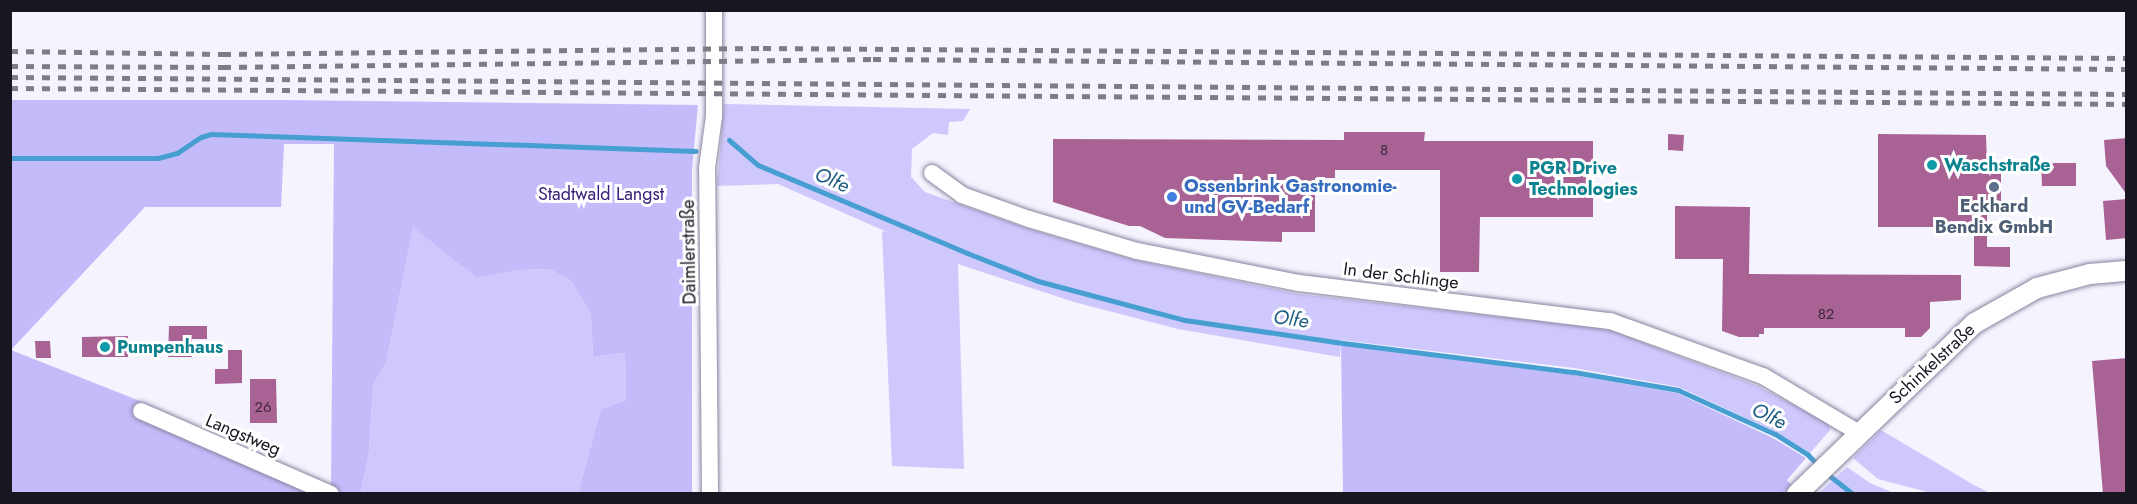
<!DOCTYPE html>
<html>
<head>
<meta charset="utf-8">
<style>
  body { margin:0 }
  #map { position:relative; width:2137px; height:504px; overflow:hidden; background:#f4f3fe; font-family:Jost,sans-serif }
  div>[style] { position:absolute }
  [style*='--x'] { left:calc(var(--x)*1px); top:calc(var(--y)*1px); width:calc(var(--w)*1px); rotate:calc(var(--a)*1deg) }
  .green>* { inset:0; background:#cfc8fd }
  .forest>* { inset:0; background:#c4bbfb }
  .stream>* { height:5px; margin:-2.5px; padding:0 2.5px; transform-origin:2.5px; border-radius:2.5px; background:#479fd1 }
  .building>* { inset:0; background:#a96294 }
  .roads { filter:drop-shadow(0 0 2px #88859f) drop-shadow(0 0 2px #88859f) }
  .minor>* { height:16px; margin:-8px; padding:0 8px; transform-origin:8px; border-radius:8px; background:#fff }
  .tertiary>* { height:20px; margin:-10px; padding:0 10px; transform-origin:10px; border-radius:10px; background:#fff }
  .rail>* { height:4.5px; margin-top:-2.25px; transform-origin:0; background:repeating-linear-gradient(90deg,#7e7c87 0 8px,transparent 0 16px) }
  .dots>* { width:16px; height:16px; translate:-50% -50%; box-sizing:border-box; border:3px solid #fff; border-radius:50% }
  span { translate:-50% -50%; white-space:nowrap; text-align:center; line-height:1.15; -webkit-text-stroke:6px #fff; paint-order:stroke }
  .number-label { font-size:15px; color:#3c293d }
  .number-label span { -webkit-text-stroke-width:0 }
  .culture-label { font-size:18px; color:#0d838f; font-weight:700 }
  .left { translate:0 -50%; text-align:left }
  .shop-label { font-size:18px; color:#366cbe; font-weight:700 }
  .park-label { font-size:18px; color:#3b2079 }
  .service-label { font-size:18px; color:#4e5e75; font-weight:700 }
  .street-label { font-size:18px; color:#181620 }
  .water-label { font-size:20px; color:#1e5e81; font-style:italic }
  .frame { position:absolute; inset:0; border:12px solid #181620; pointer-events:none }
</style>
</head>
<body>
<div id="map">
  <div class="green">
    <div style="clip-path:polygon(724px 104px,970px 109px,963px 121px,949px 122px,948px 135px,933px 133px,912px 149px,911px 177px,925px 192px,1029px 229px,1135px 260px,1299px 294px,1607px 329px,1758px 386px,1829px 424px,1830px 430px,1810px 453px,1776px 432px,1679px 387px,1574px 368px,1341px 340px,1340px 357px,1178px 329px,1074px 302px,958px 264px,964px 469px,892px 466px,882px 231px,887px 232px,778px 184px,717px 186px)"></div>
    <div style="clip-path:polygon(413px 226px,477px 278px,520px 270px,550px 269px,572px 282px,591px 315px,593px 357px,625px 353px,626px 400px,601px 409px,578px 493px,361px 494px,369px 452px,373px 385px,386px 363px)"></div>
    <div style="clip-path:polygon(1881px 430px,1974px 485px,1990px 493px,1931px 493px,1878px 479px,1853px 458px)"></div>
    <div style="clip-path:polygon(1847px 467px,1870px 483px,1894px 493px,1819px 493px)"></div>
  </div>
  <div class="forest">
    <div style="clip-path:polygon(evenodd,10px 100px,281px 100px,698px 105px,692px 170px,692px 493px,578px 493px,601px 409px,626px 400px,625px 353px,593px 357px,591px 315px,572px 282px,550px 269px,520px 270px,477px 278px,413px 227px,386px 363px,373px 385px,369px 452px,361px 493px,11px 493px,10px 100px,284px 144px,334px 144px,331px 487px,211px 436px,145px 403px,11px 350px,145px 207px,281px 207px,284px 144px)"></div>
    <div style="clip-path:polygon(1341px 344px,1574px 375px,1677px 393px,1773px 438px,1806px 458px,1787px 480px,1792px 486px,1784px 493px,1343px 493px)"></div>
  </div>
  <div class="stream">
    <div style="--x:729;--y:140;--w:38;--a:41"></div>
    <div style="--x:758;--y:165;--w:227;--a:22.8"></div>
    <div style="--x:967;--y:253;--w:76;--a:21.5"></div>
    <div style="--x:1038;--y:281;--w:152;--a:14.9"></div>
    <div style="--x:1185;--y:320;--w:152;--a:8.3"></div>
    <div style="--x:1335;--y:342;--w:241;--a:7.2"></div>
    <div style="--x:1574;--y:372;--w:106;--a:9.8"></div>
    <div style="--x:1678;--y:390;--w:107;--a:24.4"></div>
    <div style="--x:1775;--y:434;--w:39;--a:32"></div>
    <div style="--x:1808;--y:455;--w:17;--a:45"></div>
    <div style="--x:10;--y:158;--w:148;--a:0"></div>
    <div style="--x:158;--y:158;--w:20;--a:-15"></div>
    <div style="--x:177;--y:153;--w:29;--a:-34"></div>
    <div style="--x:201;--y:137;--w:10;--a:-17"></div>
    <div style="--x:211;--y:134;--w:485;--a:2"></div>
    <div style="--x:1826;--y:473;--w:34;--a:38"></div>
  </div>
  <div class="building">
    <div style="clip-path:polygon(1344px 132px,1425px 132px,1424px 141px,1593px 141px,1593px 217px,1480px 217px,1479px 272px,1440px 272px,1440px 170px,1335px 170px,1335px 178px,1315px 178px,1315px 232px,1282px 232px,1282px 242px,1165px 238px,1140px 226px,1129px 226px,1053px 202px,1053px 139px,1344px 140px)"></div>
    <div style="clip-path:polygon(1668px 134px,1684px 135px,1683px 151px,1668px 150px)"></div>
    <div style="clip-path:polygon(1878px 134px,1986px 135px,1987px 164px,2001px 164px,2001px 202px,1987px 203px,1987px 247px,2010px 247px,2010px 267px,1974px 266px,1974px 227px,1878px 227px)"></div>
    <div style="clip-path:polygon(2127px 138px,2127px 195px,2106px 166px,2104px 140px)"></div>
    <div style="clip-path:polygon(2041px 163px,2076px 163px,2076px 186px,2042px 186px)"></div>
    <div style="clip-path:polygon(2127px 199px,2127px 238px,2106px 240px,2103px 201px)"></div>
    <div style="clip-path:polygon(1675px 206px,1750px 207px,1749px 274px,1961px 275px,1961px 300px,1930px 302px,1930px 328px,1921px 337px,1905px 337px,1905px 328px,1764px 328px,1764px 334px,1759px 334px,1759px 337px,1739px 337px,1722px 331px,1723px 259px,1675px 259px)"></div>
    <div style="clip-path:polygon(169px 326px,207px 326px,207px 339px,192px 339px,192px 357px,168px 357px)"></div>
    <div style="clip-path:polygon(128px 336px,128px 357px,82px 357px,82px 337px)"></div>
    <div style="clip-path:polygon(35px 341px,50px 341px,51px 358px,36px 358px)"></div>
    <div style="clip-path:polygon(228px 350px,242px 350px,242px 383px,215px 384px,215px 369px,228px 369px)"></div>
    <div style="clip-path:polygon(2127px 358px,2127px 494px,2103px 494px,2092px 361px)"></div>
    <div style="clip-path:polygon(250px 379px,276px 379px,277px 423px,250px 423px)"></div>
  </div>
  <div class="roads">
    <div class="minor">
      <div style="--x:932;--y:173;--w:37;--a:36"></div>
      <div style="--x:962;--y:195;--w:71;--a:19.7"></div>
      <div style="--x:1029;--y:219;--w:113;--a:16.5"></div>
      <div style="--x:1137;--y:251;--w:165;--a:11.2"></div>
      <div style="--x:1299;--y:283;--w:313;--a:7"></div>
      <div style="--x:1610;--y:321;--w:163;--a:19.8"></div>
      <div style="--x:1763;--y:376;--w:112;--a:30.7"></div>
      <div style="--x:141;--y:411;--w:207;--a:23.6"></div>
      <div style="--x:710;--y:494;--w:326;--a:-90.5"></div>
      <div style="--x:707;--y:168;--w:52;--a:-82.3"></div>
      <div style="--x:714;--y:116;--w:106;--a:-90"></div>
    </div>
    <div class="tertiary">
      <div style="--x:1797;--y:494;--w:247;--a:-43.9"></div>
      <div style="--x:1975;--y:323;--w:71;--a:-29.4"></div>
      <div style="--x:2037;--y:288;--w:55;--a:-14.8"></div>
      <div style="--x:2090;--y:274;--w:36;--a:-5"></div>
    </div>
  </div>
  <div class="rail">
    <div style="--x:10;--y:51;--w:213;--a:0.8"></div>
    <div style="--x:223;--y:54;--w:540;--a:-0.64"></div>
    <div style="--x:763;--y:48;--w:1363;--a:0.42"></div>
    <div style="--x:10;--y:66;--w:213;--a:0.3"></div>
    <div style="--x:223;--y:67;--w:650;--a:-0.71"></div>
    <div style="--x:873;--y:59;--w:1253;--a:0.46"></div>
    <div style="--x:10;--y:77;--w:2116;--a:0.46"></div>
    <div style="--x:10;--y:88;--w:2116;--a:0.43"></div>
  </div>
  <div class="dots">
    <div style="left:1932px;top:165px;background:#0f9aa8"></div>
    <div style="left:1517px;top:179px;background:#0f9aa8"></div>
    <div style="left:1994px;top:187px;background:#5c6f8a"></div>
    <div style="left:1172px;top:197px;background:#3f7fe0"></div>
    <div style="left:105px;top:347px;background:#0f9aa8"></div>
  </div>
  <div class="number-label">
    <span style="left:1384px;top:151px">8</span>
    <span style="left:1826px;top:315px">82</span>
    <span style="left:263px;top:408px">26</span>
  </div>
  <div class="culture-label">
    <span class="left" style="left:1944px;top:165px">Waschstraße</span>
    <span class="left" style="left:1529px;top:179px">PGR Drive<br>Technologies</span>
    <span class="left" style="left:117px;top:347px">Pumpenhaus</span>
  </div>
  <div class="shop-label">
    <span class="left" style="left:1184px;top:197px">Ossenbrink Gastronomie-<br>und GV-Bedarf</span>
  </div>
  <div class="park-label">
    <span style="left:601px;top:194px">Stadtwald Langst</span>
  </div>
  <div class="service-label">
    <span style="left:1994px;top:217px">Eckhard<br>Bendix GmbH</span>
  </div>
  <div class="street-label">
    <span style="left:689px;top:252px;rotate:-91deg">Daimlerstraße</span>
    <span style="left:1401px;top:276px;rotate:7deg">In der Schlinge</span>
    <span style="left:1932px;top:364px;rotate:-43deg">Schinkelstraße</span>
    <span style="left:243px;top:435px;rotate:23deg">Langstweg</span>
  </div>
  <div class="water-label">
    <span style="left:832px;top:180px;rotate:23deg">Olfe</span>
    <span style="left:1291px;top:319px;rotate:8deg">Olfe</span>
    <span style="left:1769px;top:416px;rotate:26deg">Olfe</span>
  </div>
  <div class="frame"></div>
</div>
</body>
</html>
